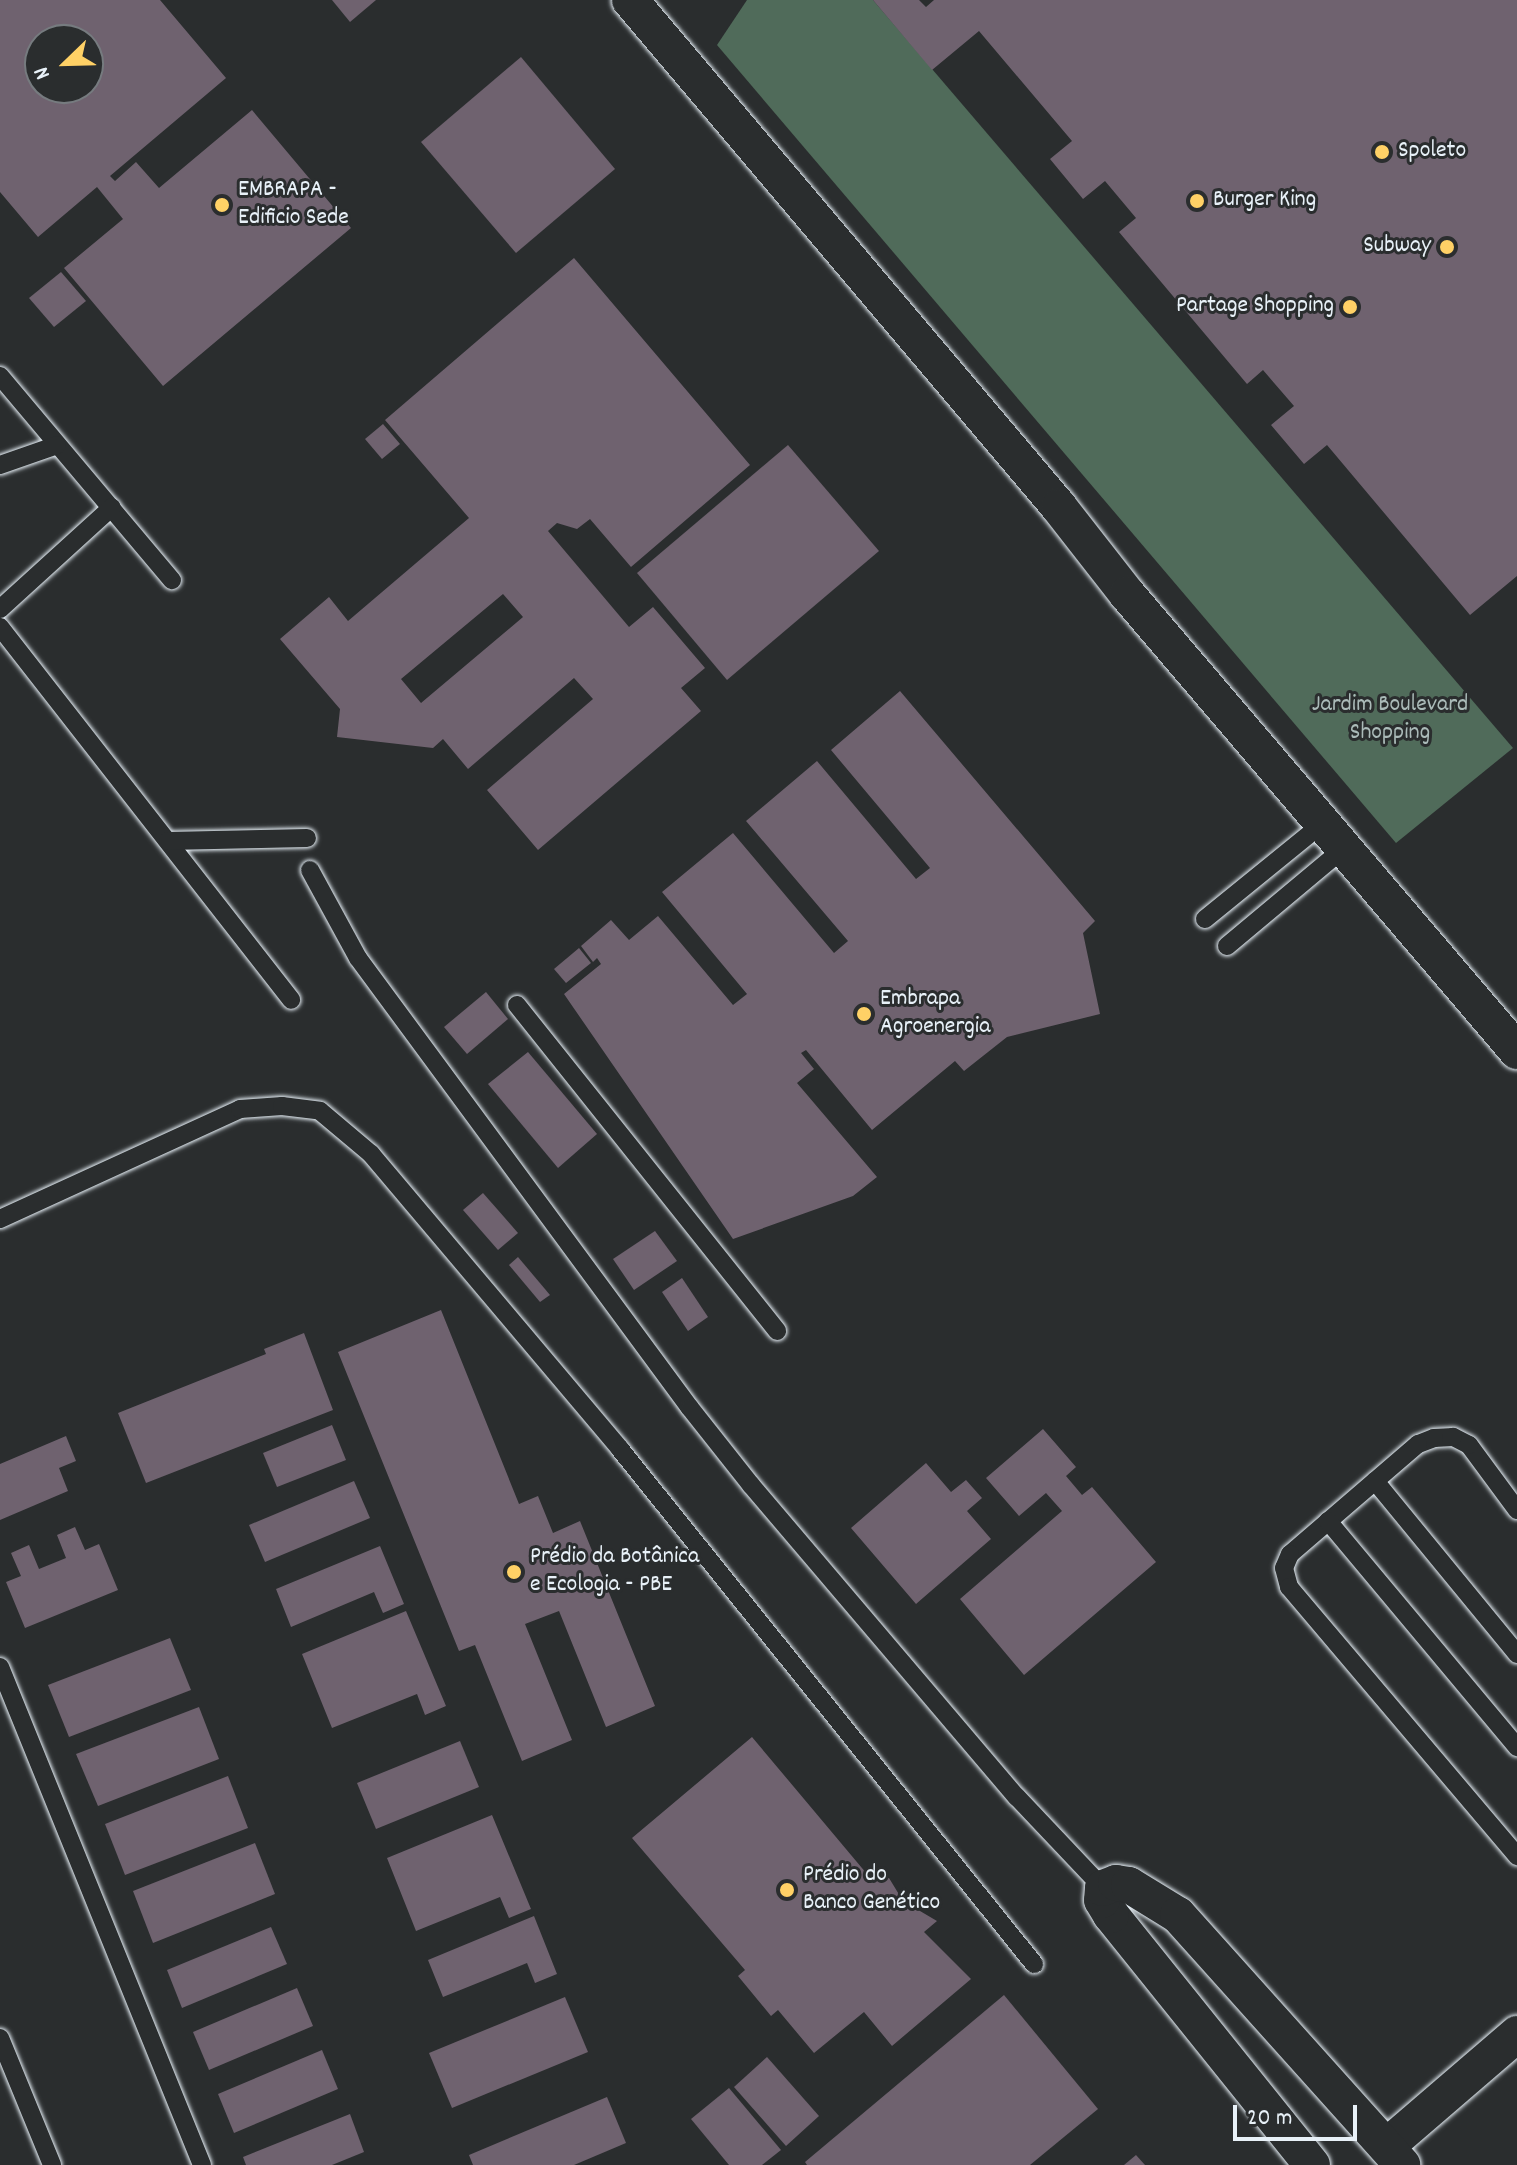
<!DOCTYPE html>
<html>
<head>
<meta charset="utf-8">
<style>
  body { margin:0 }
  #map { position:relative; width:1517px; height:2165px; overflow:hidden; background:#2a2d2e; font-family:Dekko,sans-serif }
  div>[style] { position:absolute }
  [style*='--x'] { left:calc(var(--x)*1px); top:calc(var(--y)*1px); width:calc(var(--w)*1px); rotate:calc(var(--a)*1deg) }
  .green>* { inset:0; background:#506b5a }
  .building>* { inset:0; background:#6f626f }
  .roads { filter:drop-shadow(0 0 2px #e8f1f8) drop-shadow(0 0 2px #e8f1f8) }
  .service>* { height:18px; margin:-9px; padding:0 9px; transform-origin:9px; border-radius:9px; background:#2a2d2e }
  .minor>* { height:36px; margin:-18px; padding:0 18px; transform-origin:18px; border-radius:18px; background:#2a2d2e }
  .dots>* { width:22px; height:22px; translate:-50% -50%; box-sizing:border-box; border:4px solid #2a2d2e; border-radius:50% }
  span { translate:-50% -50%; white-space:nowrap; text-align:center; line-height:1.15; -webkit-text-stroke:6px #2a2d2e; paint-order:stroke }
  .poi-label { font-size:24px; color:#e8f1f8 }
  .left { translate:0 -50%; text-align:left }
  .right { translate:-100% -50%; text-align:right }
  .park-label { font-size:24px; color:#abbbb9 }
  .north { position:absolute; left:24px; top:24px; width:80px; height:80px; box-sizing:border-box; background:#2a2d2e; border:2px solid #767b7f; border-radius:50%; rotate:247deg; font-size:22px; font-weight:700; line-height:32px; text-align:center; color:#e8f1f8 }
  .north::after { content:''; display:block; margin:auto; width:28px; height:36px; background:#ffd166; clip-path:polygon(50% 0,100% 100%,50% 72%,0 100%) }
  .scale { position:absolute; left:1233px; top:2105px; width:124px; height:36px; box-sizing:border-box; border:4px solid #e8f1f8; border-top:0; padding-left:10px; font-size:24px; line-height:28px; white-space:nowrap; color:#e8f1f8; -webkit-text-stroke:6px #2a2d2e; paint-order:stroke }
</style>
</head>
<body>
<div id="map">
  <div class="green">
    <div style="clip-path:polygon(747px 0,873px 0,1513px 748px,1396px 843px,717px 45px)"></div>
  </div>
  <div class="building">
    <div style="clip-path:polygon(evenodd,0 0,160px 0,226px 78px,110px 176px,115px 181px,136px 162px,159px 188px,252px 110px,351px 228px,163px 386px,64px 268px,123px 219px,97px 187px,38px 237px,0 192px,0 0,40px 40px,88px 40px,88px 88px,40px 88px,40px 40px)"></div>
    <div style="clip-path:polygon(332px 0,376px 0,350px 22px)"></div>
    <div style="clip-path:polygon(873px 0,919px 0,926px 7px,934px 0,1517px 0,1517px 576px,1470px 615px,1327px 445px,1304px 464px,1271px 425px,1294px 406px,1263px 370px,1247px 384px,1119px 232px,1136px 218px,1105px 181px,1083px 199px,1050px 159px,1072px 141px,979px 31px,932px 70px)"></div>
    <div style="clip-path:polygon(521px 57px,615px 169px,516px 253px,421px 142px)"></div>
    <div style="clip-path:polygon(evenodd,574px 258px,750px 465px,631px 567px,590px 519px,577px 529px,557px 523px,548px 531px,629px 627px,653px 607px,705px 668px,681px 688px,701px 711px,538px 850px,487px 790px,593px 699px,574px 678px,468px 769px,443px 739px,433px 748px,337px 737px,340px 709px,280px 639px,329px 597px,348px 621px,469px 518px,385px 420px,574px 258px,503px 594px,523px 617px,421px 703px,401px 679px,503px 594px)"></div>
    <div style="clip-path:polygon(61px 272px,86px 301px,54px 327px,29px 298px)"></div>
    <div style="clip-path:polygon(383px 424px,400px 444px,382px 459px,365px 439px)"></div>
    <div style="clip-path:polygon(788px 445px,879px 551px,727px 680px,637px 573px)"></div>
    <div style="clip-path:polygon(900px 691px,1095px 921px,1083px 933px,1100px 1014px,1007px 1037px,964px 1071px,955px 1061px,872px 1130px,806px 1050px,801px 1053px,814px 1069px,797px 1083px,877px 1177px,853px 1196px,733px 1239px,564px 994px,601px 964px,597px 958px,593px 962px,581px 946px,611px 920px,629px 940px,658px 916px,733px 1005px,747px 994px,662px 892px,733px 833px,834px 953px,848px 941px,746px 821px,817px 761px,916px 879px,930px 868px,831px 750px)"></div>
    <div style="clip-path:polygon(579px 948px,591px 963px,566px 983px,554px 969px)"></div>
    <div style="clip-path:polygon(486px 992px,508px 1019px,467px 1054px,444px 1027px)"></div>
    <div style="clip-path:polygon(528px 1052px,597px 1134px,558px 1168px,488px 1084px)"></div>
    <div style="clip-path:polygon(483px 1193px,518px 1233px,498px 1250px,463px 1210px)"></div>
    <div style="clip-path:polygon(655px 1231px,677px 1261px,634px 1290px,613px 1259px)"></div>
    <div style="clip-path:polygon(518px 1257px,550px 1295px,540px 1302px,509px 1265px)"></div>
    <div style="clip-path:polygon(682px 1278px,708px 1317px,688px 1331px,662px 1292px)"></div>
    <div style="clip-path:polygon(441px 1310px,519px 1504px,538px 1496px,553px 1533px,580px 1521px,655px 1706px,606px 1727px,559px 1611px,525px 1624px,572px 1740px,522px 1761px,475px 1645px,459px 1651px,338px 1352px)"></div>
    <div style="clip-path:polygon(304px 1333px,333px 1410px,146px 1483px,118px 1413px,266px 1354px,264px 1349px)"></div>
    <div style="clip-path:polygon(332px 1425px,346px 1460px,277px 1487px,263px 1453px)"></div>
    <div style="clip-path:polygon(1043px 1429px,1076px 1467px,1066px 1476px,1082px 1495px,1092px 1487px,1156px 1562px,1024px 1675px,960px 1599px,1062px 1511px,1046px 1493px,1019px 1516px,986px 1478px)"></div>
    <div style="clip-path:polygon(66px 1436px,76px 1461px,59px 1468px,68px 1491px,0 1520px,0 1464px)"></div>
    <div style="clip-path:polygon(926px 1463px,951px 1492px,966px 1480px,982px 1498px,967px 1511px,991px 1539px,916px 1604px,851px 1528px)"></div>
    <div style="clip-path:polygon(354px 1481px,370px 1518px,265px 1562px,249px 1525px)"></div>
    <div style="clip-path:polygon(75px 1527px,85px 1550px,99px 1544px,118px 1590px,25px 1628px,6px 1582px,21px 1576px,11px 1553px,29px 1545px,39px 1569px,66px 1558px,57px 1535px)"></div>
    <div style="clip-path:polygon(380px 1546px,404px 1604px,383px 1613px,374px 1592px,291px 1627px,276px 1589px)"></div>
    <div style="clip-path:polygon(406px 1611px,446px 1706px,425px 1715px,417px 1694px,332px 1728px,302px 1654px)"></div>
    <div style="clip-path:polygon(170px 1638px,191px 1690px,69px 1737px,48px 1685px)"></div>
    <div style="clip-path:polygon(199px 1707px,219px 1759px,98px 1806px,76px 1754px)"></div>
    <div style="clip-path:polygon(752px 1737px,872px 1880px,889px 1878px,903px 1901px,937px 1921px,924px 1932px,971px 1979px,892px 2046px,864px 2012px,814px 2053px,778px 2010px,771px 2016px,738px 1976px,745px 1970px,632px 1838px)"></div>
    <div style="clip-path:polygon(460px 1741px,479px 1787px,376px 1829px,357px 1783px)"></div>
    <div style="clip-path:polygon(228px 1776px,248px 1828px,125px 1875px,105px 1824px)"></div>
    <div style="clip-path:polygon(492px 1815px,531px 1909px,509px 1918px,500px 1897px,416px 1931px,387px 1858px)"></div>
    <div style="clip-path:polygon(255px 1843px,275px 1894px,153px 1943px,133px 1891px)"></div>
    <div style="clip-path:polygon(534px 1916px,557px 1974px,535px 1983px,527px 1963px,443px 1997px,428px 1960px)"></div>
    <div style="clip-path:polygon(271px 1927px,287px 1964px,182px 2008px,167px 1970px)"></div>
    <div style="clip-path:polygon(297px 1988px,313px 2026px,209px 2070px,193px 2032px)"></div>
    <div style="clip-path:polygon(1004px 1995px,1098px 2109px,1030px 2165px,807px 2165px,805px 2162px)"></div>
    <div style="clip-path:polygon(565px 1997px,588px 2052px,452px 2108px,429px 2053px)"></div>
    <div style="clip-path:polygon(322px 2050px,338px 2089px,234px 2133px,218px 2094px)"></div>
    <div style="clip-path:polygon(767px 2057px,819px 2116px,786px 2146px,734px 2087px)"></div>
    <div style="clip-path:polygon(729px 2088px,781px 2150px,762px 2165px,729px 2165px,691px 2119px)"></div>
    <div style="clip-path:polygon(607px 2097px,626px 2143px,574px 2165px,473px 2165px,469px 2155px)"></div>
    <div style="clip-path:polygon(350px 2114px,364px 2152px,332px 2165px,246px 2165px,243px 2157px)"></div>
    <div style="clip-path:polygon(1136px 2155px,1145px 2165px,1124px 2165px)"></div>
  </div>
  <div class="roads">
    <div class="service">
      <div style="--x:0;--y:376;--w:267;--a:49.9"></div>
      <div style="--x:0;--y:465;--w:60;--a:-19.3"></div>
      <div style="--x:0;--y:609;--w:151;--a:-42.3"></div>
      <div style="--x:0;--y:627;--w:473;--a:52"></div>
      <div style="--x:168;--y:841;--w:139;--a:-1.2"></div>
      <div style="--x:310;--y:870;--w:100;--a:61.4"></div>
      <div style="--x:358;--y:958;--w:559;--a:53.58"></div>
      <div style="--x:690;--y:1408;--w:98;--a:51.6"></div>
      <div style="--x:751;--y:1485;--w:410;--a:49.6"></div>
      <div style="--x:1017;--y:1797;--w:125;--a:46.6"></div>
      <div style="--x:1205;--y:919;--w:152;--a:-39.1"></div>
      <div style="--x:1227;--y:946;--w:153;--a:-39.9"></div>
      <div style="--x:517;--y:1005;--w:417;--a:51.4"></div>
      <div style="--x:0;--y:1219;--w:264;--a:-24.6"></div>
      <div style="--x:240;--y:1109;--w:42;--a:-4.1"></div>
      <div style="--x:282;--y:1106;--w:38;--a:7"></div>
      <div style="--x:320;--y:1111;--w:67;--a:40.1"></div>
      <div style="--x:371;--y:1154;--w:386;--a:49.8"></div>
      <div style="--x:620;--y:1449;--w:661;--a:51.2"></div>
      <div style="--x:1375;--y:1481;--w:224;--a:50.6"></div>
      <div style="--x:1517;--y:1510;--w:81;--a:-126.4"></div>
      <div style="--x:1469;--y:1445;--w:18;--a:-153"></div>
      <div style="--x:1453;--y:1437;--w:19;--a:177"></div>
      <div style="--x:1434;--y:1438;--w:17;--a:159"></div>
      <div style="--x:1418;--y:1444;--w:169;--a:139.3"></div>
      <div style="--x:1290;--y:1554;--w:15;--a:113"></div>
      <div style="--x:1284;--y:1568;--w:20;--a:75"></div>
      <div style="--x:1289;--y:1587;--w:353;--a:49.7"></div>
      <div style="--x:1328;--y:1521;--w:295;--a:50.1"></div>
      <div style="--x:0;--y:1667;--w:537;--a:67.92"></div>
      <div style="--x:0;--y:2038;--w:137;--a:67.7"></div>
    </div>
    <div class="minor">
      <div style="--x:630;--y:0;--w:664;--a:49.76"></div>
      <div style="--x:1059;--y:507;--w:110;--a:52"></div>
      <div style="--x:1127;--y:594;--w:601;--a:49.52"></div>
      <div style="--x:1387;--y:2146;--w:172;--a:-40.7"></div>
      <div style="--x:1312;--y:2165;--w:321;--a:-128.8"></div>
      <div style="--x:1111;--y:1915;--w:17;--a:-121"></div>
      <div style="--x:1102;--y:1900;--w:12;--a:-85"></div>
      <div style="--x:1103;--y:1888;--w:14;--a:-21"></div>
      <div style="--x:1116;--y:1883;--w:13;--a:9"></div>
      <div style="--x:1129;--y:1885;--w:57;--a:31.5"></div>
      <div style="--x:1178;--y:1915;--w:336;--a:48.1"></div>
    </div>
  </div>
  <div class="dots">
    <div style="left:1382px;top:152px;background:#ffd166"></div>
    <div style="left:1197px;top:201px;background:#ffd166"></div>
    <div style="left:222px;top:205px;background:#ffd166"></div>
    <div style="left:1447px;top:247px;background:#ffd166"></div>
    <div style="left:1350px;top:307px;background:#ffd166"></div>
    <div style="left:864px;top:1014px;background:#ffd166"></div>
    <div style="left:514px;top:1572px;background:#ffd166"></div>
    <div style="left:787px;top:1890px;background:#ffd166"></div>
  </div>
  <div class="poi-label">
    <span class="left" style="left:1398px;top:152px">Spoleto</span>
    <span class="left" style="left:238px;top:205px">EMBRAPA -<br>Edificio Sede</span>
    <span class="left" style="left:1213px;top:201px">Burger King</span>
    <span class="right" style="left:1431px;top:247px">Subway</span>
    <span class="right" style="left:1334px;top:307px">Partage Shopping</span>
    <span class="left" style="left:880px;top:1014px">Embrapa<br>Agroenergia</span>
    <span class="left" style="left:530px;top:1572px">Prédio da Botânica<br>e Ecologia - PBE</span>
    <span class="left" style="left:803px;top:1890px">Prédio do<br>Banco Genético</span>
  </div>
  <div class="park-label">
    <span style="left:1390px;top:720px">Jardim Boulevard<br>Shopping</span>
  </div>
  <div class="north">N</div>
  <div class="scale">20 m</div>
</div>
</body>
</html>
